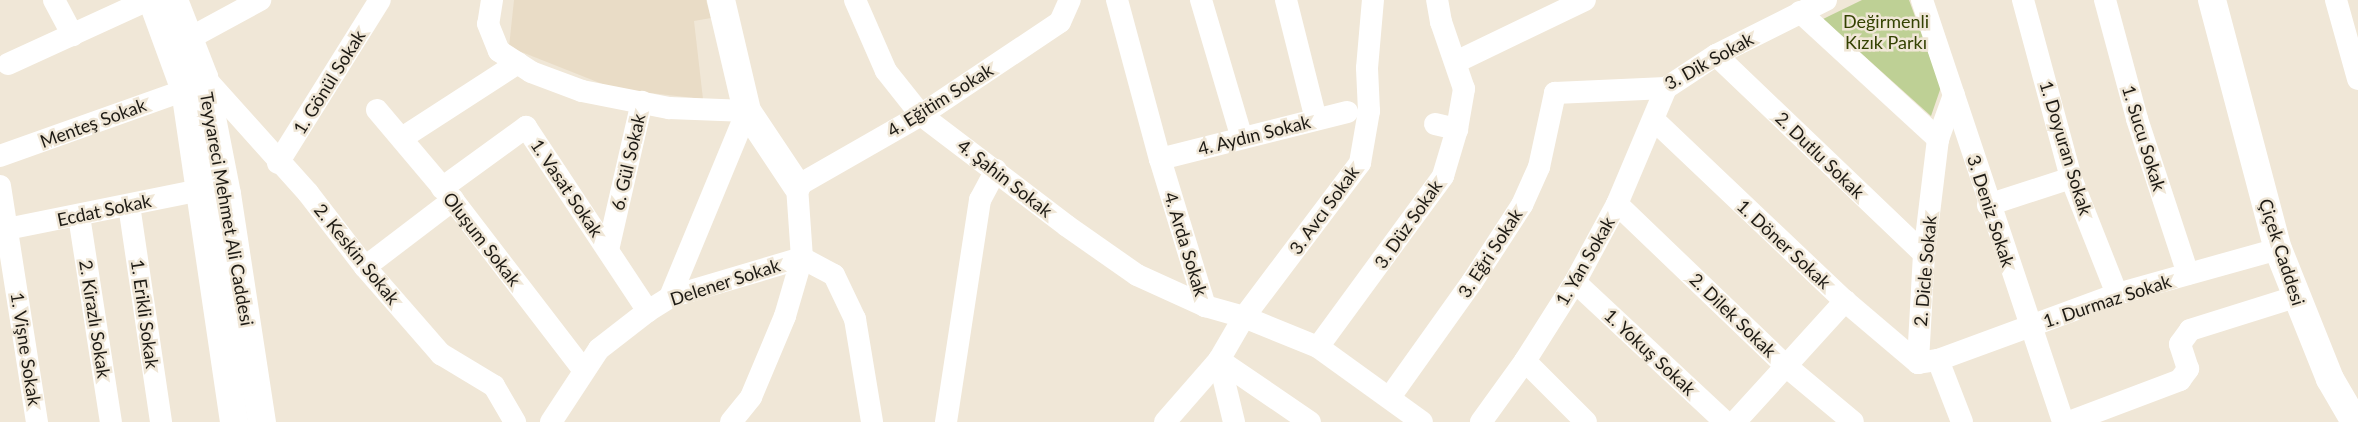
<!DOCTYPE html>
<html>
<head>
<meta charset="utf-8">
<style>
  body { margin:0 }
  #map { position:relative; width:2358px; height:422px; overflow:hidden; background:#f0e7d7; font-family:Lato,sans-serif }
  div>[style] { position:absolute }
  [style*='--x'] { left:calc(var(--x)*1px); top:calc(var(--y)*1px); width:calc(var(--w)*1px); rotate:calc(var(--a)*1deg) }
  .built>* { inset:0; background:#e9dcc6 }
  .green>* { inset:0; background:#bed095 }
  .minor>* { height:22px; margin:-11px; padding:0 11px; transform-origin:11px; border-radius:11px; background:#fff }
  .tertiary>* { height:28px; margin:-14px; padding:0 14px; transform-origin:14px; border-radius:14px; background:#fff }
  .secondary>* { height:28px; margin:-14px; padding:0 14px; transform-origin:14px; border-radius:14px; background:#fff }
  .primary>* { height:28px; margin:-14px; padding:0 14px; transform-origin:14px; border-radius:14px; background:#fff }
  span { translate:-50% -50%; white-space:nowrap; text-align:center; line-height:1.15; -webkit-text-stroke:5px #f0e7d7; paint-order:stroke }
  .park-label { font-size:18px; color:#344202 }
  .street-label { font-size:18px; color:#1d1a14 }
</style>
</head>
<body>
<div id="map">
  <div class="built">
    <div style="clip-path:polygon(514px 0,706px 0,711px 18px,694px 21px,703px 99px,615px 89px,509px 47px)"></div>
  </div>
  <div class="green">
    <div style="clip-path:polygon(1862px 0,1909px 0,1941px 87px,1931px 116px,1823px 19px)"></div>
  </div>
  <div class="minor">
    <div style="--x:54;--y:0;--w:40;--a:62"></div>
    <div style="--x:492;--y:0;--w:24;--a:99"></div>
    <div style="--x:488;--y:24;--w:29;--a:68"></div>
    <div style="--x:499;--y:51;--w:38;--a:33"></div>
    <div style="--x:531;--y:72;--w:54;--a:20.4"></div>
    <div style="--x:582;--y:91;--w:89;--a:11.1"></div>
    <div style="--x:669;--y:108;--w:78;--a:2.2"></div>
    <div style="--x:747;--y:111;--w:201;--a:112.5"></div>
    <div style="--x:855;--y:0;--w:77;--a:66.4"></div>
    <div style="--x:886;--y:71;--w:56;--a:51.5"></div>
    <div style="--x:921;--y:115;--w:183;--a:37.2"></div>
    <div style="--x:1067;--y:226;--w:85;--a:35"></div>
    <div style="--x:1137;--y:275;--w:75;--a:24.5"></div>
    <div style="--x:1205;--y:306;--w:41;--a:15.8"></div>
    <div style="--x:1244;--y:317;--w:80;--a:22.1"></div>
    <div style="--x:1318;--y:347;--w:128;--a:35.8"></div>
    <div style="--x:1117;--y:0;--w:165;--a:74.9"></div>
    <div style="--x:1160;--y:159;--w:154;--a:73"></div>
    <div style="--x:1201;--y:0;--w:144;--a:73.5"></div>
    <div style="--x:1286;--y:0;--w:123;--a:75.9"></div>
    <div style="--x:1922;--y:0;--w:445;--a:71.5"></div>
    <div style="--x:2023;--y:0;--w:184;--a:74.9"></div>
    <div style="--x:2071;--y:178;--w:125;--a:68.4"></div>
    <div style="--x:2105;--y:0;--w:123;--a:74.9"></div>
    <div style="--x:2137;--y:119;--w:163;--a:71.8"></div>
    <div style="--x:2336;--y:0;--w:82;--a:74.4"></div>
    <div style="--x:1800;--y:12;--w:188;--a:42.6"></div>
    <div style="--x:190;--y:38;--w:80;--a:-28.5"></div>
    <div style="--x:1716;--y:55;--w:288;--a:43.7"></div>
    <div style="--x:1456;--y:62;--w:143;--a:-25.7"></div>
    <div style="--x:8;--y:64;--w:154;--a:-24.6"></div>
    <div style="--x:204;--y:77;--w:156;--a:48.1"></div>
    <div style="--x:308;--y:193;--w:93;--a:52.4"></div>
    <div style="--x:365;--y:267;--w:116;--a:48.9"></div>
    <div style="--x:441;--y:354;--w:62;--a:31.1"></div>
    <div style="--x:494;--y:386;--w:42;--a:59.7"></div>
    <div style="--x:1954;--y:95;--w:47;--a:110"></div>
    <div style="--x:1938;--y:139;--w:116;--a:96.9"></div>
    <div style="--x:1924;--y:254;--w:109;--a:93.2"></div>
    <div style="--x:1918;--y:363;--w:20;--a:-9"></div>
    <div style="--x:1938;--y:360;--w:66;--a:68.8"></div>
    <div style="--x:377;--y:110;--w:118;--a:49.8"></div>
    <div style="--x:453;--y:200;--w:215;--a:52.5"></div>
    <div style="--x:1654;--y:120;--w:263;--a:43.5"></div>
    <div style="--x:1845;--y:301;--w:96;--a:40.3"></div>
    <div style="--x:1435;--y:124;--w:23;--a:13"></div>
    <div style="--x:402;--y:138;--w:138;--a:-32.9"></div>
    <div style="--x:0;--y:156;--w:196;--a:-19.6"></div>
    <div style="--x:1160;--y:159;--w:193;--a:-14.1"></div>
    <div style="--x:278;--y:163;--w:192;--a:-58"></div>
    <div style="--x:0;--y:186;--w:239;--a:81.1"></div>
    <div style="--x:442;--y:188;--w:104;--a:-36"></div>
    <div style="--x:526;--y:127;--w:221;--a:56.5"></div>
    <div style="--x:1617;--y:204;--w:234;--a:43.8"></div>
    <div style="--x:1786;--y:366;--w:87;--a:39.9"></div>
    <div style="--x:129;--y:205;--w:219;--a:81.6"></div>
    <div style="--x:1988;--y:205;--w:87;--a:-18"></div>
    <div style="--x:79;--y:216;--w:208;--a:81.2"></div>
    <div style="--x:7;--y:229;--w:198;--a:-11.4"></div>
    <div style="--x:608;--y:250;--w:152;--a:-77.1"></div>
    <div style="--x:365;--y:267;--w:111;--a:-37.3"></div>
    <div style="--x:1575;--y:282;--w:205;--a:43"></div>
    <div style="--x:1318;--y:347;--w:212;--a:-53.8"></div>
    <div style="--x:1443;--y:176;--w:49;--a:-73.4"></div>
    <div style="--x:1457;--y:129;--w:41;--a:-80.1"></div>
    <div style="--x:1464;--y:89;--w:71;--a:-108.9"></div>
    <div style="--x:1441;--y:22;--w:22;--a:-100"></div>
    <div style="--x:1938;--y:360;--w:191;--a:-20.2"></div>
    <div style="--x:2117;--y:294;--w:167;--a:-15.6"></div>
    <div style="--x:1525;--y:361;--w:86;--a:45"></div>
    <div style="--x:1390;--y:397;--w:141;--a:-54.5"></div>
    <div style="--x:1472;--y:282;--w:92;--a:-57"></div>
    <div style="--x:1522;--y:205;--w:42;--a:-65.9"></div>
    <div style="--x:1539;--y:167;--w:76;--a:-77.8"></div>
    <div style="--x:1555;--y:93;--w:111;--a:-2.6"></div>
    <div style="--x:1666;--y:88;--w:60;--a:-33.4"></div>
    <div style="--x:1716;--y:55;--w:123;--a:-26.6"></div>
    <div style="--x:551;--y:422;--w:87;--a:-56.7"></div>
    <div style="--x:599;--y:349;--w:62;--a:-37.8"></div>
    <div style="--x:648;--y:311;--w:26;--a:-32"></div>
    <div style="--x:670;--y:297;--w:138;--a:-16.5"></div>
    <div style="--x:802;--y:258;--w:36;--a:28"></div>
    <div style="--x:834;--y:275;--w:49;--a:64.5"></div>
    <div style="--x:855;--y:319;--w:104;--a:80.6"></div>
    <div style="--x:731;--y:422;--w:32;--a:-51"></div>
    <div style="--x:751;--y:397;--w:88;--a:-67.2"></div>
    <div style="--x:785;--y:316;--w:60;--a:-73.7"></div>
    <div style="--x:802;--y:258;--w:72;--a:-94"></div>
    <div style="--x:797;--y:186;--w:143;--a:-29.8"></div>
    <div style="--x:921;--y:115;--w:167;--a:-33.8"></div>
    <div style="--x:1060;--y:22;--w:24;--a:-66"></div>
    <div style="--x:946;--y:422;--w:225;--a:-81.3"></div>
    <div style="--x:980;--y:200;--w:34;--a:-62"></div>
    <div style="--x:1165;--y:422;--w:82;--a:-48.9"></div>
    <div style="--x:1219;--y:360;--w:110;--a:34.3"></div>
    <div style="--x:1234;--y:422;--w:64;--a:-103.6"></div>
    <div style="--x:1219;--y:360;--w:50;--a:-59.8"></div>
    <div style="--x:1244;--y:317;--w:193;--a:-53"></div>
    <div style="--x:1360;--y:163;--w:53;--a:-80.2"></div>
    <div style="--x:1369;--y:111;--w:43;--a:-92.7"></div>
    <div style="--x:1367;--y:68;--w:68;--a:-85"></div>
    <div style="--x:1481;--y:422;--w:75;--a:-54.2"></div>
    <div style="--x:1525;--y:361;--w:93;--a:-57.7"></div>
    <div style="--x:1575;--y:282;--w:89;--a:-61.7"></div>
    <div style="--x:1617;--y:204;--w:126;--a:-67.1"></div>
    <div style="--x:1735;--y:422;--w:164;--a:-47.7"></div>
    <div style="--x:2069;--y:422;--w:119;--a:-20.7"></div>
    <div style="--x:2180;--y:380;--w:14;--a:-54"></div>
    <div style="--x:2188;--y:369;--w:26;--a:-108"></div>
    <div style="--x:2180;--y:344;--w:17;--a:-54"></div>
    <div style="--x:2190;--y:330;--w:110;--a:-17.4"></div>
  </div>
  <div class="tertiary">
    <div style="--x:721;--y:0;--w:114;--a:76.8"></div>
    <div style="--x:747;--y:111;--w:90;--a:56.3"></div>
  </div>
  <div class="secondary">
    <div style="--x:2212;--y:0;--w:258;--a:75.2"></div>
    <div style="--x:2278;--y:249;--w:140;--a:68.2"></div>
    <div style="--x:2330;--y:379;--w:50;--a:59.8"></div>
  </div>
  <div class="primary">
    <div style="--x:152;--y:0;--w:96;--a:69.9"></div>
    <div style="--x:185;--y:90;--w:336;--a:81.6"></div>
    <div style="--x:174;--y:0;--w:83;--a:68.7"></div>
    <div style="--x:204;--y:77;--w:119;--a:78.9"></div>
    <div style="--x:227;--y:194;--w:231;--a:81.3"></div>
  </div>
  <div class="park-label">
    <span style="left:1886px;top:32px">Değirmenli<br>Kızık Parkı</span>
  </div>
  <div class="street-label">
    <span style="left:1709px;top:61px;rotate:-29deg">3. Dik Sokak</span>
    <span style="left:329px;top:82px;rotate:-58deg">1. Gönül Sokak</span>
    <span style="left:940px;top:100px;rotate:-32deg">4. Eğitim Sokak</span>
    <span style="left:93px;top:123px;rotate:-20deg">Menteş Sokak</span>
    <span style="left:1254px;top:135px;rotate:-14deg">4. Aydın Sokak</span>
    <span style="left:2144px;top:138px;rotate:73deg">1. Sucu Sokak</span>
    <span style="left:2066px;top:148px;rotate:73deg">1. Doyuran Sokak</span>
    <span style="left:1820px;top:155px;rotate:44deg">2. Dutlu Sokak</span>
    <span style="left:628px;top:162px;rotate:-77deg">6. Gül Sokak</span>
    <span style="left:1005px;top:178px;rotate:38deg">4. Şahin Sokak</span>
    <span style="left:567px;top:188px;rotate:56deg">1. Vasat Sokak</span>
    <span style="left:227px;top:209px;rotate:80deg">Teyyareci Mehmet Ali Caddesi</span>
    <span style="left:104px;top:210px;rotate:-12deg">Ecdat Sokak</span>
    <span style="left:1324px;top:210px;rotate:-54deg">3. Avcı Sokak</span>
    <span style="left:1991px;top:211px;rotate:72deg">3. Deniz Sokak</span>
    <span style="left:1408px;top:224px;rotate:-55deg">3. Düz Sokak</span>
    <span style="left:482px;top:239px;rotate:52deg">Oluşum Sokak</span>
    <span style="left:1186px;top:244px;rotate:73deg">4. Arda Sokak</span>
    <span style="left:1784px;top:244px;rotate:43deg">1. Döner Sokak</span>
    <span style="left:2282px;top:252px;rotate:72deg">Çiçek Caddesi</span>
    <span style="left:1490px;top:253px;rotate:-57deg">3. Eğri Sokak</span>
    <span style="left:357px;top:254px;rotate:51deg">2. Keskin Sokak</span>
    <span style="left:1585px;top:261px;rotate:-60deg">1. Yan Sokak</span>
    <span style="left:1925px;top:271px;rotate:-85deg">2. Dicle Sokak</span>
    <span style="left:725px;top:282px;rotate:-18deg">Delener Sokak</span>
    <span style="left:2107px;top:301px;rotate:-18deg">1. Durmaz Sokak</span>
    <span style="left:145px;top:314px;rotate:82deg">1. Erikli Sokak</span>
    <span style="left:1733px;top:315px;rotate:44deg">2. Dilek Sokak</span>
    <span style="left:95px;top:319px;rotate:81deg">2. Kirazlı Sokak</span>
    <span style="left:26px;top:349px;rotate:81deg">1. Vişne Sokak</span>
    <span style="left:1650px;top:352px;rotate:43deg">1. Yokuş Sokak</span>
  </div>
</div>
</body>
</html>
